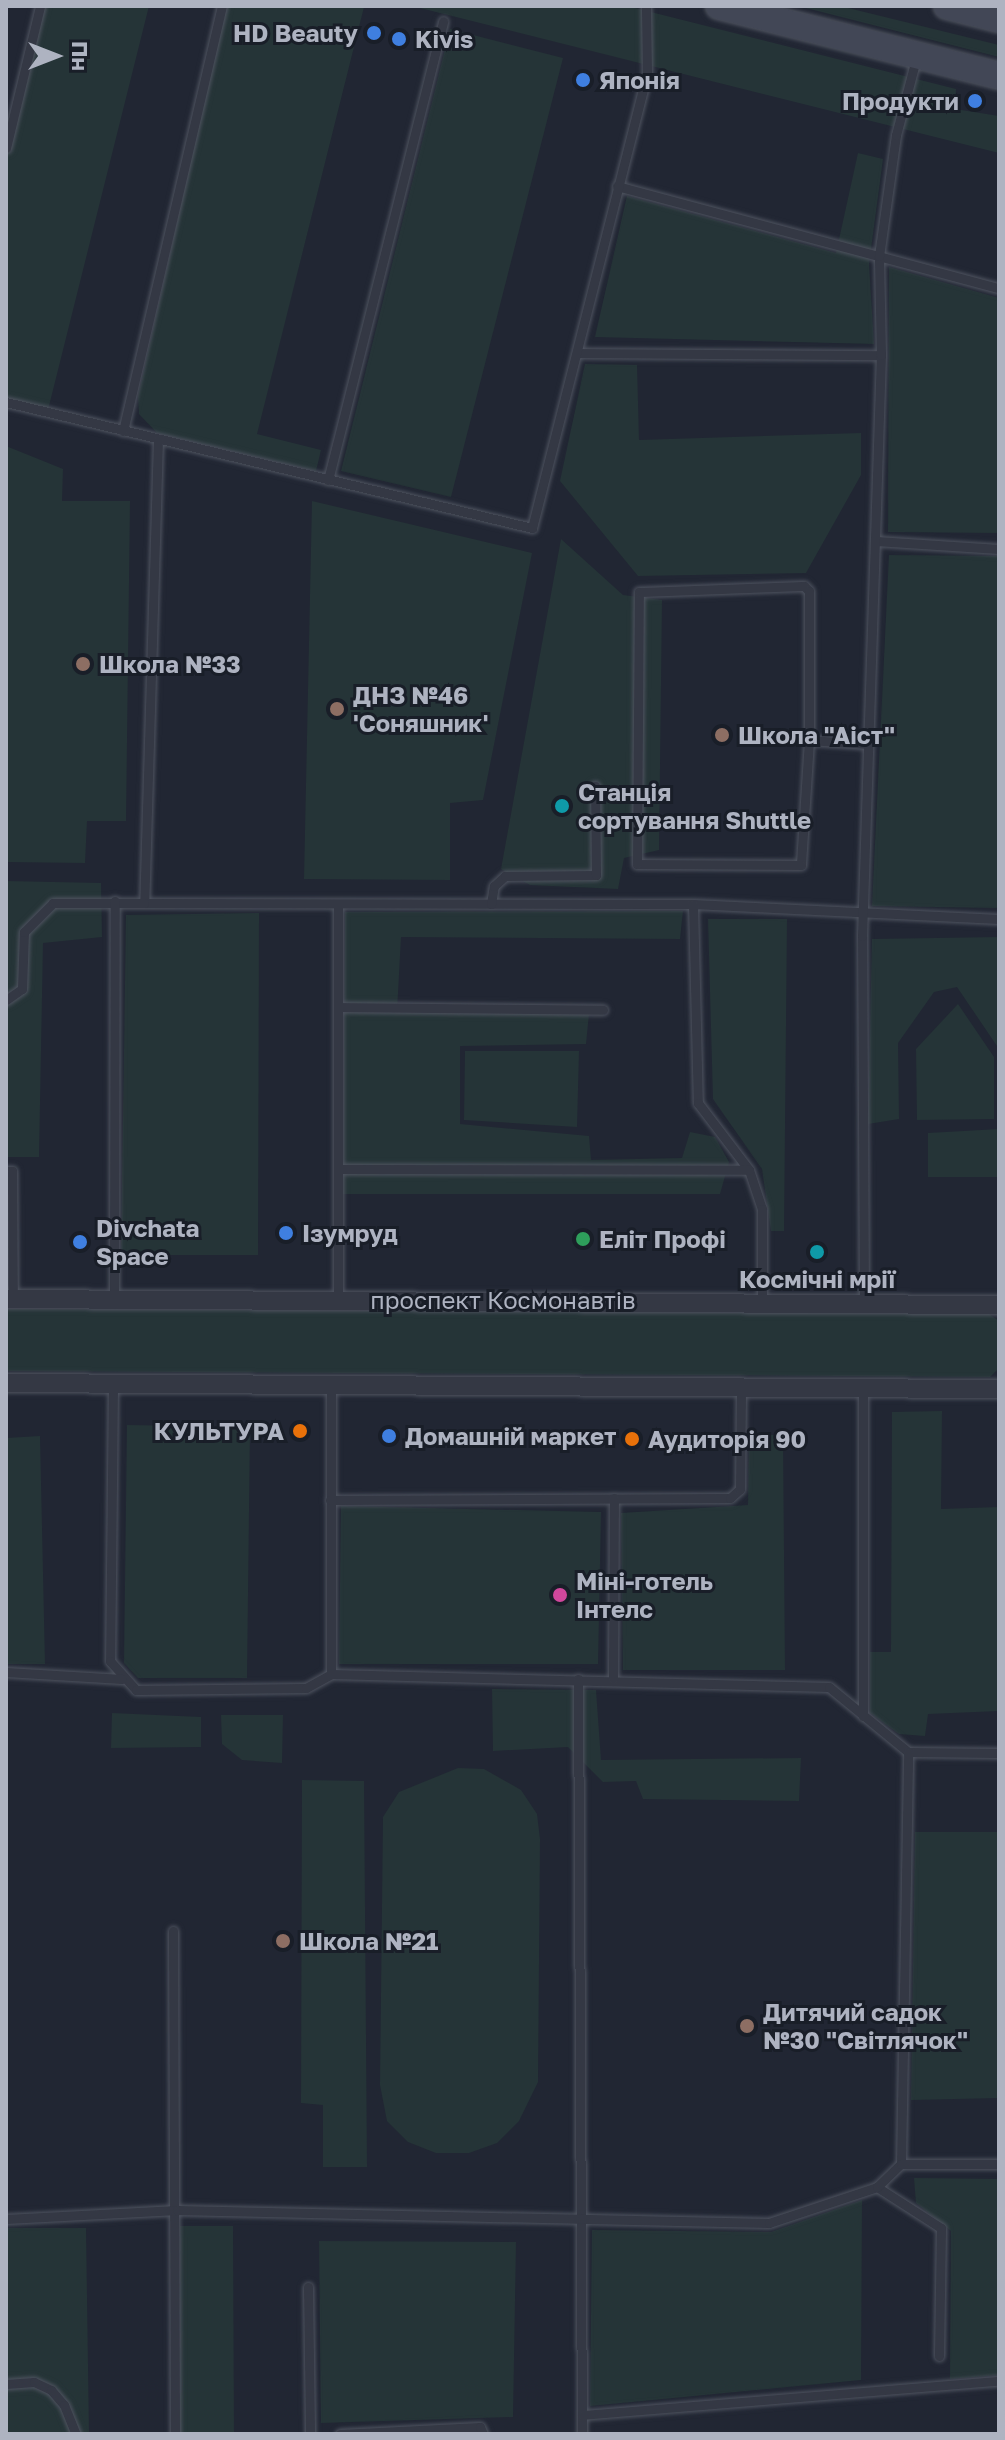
<!DOCTYPE html>
<html>
<head>
<meta charset="utf-8">
<style>
  body { margin:0 }
  #map { position:relative; width:1005px; height:2440px; overflow:hidden; background:#212633; font-family:"Golos Text",sans-serif }
  div>[style] { position:absolute }
  [style*='--x'] { left:calc(var(--x)*1px); top:calc(var(--y)*1px); width:calc(var(--w)*1px); rotate:calc(var(--a)*1deg) }
  .green>* { inset:0; background:#253437 }
  .roads { filter:drop-shadow(0 0 2px #4e535f) drop-shadow(0 0 2px #4e535f) }
  .service>* { height:9px; margin:-4.5px; padding:0 4.5px; transform-origin:4.5px; border-radius:4.5px; background:#343844 }
  .minor>* { height:18px; margin:-9px; padding:0 9px; transform-origin:9px; border-radius:9px; background:#343844 }
  .secondary>* { height:26px; margin:-13px; padding:0 13px; transform-origin:13px; border-radius:13px; background:#424756 }
  .dots>* { width:22px; height:22px; translate:-50% -50%; box-sizing:border-box; border:4px solid #191e28; border-radius:50% }
  span { translate:-50% -50%; white-space:nowrap; text-align:center; line-height:1.15; -webkit-text-stroke:6px #191e28; paint-order:stroke }
  .poi-label { font-size:24px; color:#aeb3c1; font-weight:700 }
  .right { translate:-100% -50%; text-align:right }
  .left { translate:0 -50%; text-align:left }
  .street-label { font-size:24px; color:#aeb3c1 }
  .frame { position:absolute; inset:0; border:8px solid #aeb3c1; pointer-events:none }
  .north { position:absolute; left:16px; top:16px; width:80px; height:80px; -webkit-text-stroke:6px #191e28; paint-order:stroke; rotate:90deg; font-size:22px; font-weight:700; line-height:32px; text-align:center; color:#aeb3c1 }
  .north::after { content:''; display:block; margin:auto; width:28px; height:36px; background:#aeb3c1; clip-path:polygon(50% 0,100% 100%,50% 72%,0 100%) }
</style>
</head>
<body>
<div id="map">
  <div class="green">
    <div style="clip-path:polygon(41px 6px,149px 6px,48px 410px,6px 400px,6px 155px)"></div>
    <div style="clip-path:polygon(226px 6px,364px 7px,257px 434px,321px 450px,316px 471px,157px 433px,139px 414px,138px 396px)"></div>
    <div style="clip-path:polygon(412px 6px,627px 6px,956px 89px,955px 109px,999px 116px,999px 153px)"></div>
    <div style="clip-path:polygon(798px 6px,840px 6px,999px 45px,999px 57px)"></div>
    <div style="clip-path:polygon(450px 29px,563px 58px,451px 497px,341px 471px)"></div>
    <div style="clip-path:polygon(858px 153px,883px 159px,869px 264px,874px 344px,595px 337px,627px 196px,836px 253px)"></div>
    <div style="clip-path:polygon(889px 267px,999px 298px,999px 533px,888px 532px)"></div>
    <div style="clip-path:polygon(585px 364px,637px 365px,639px 440px,861px 433px,861px 475px,806px 573px,638px 576px,560px 481px)"></div>
    <div style="clip-path:polygon(6px 446px,63px 469px,62px 501px,130px 501px,126px 821px,87px 821px,85px 863px,6px 862px)"></div>
    <div style="clip-path:polygon(312px 501px,532px 553px,483px 800px,450px 803px,450px 880px,304px 879px)"></div>
    <div style="clip-path:polygon(561px 539px,623px 595px,662px 600px,659px 850px,624px 858px,618px 889px,530px 885px,501px 869px)"></div>
    <div style="clip-path:polygon(889px 555px,999px 556px,999px 908px,872px 906px)"></div>
    <div style="clip-path:polygon(6px 881px,101px 883px,102px 937px,43px 943px,39px 1157px,6px 1157px)"></div>
    <div style="clip-path:polygon(683px 911px,680px 939px,401px 937px,397px 1012px,589px 1014px,586px 1044px,460px 1046px,460px 1124px,589px 1136px,591px 1160px,682px 1158px,690px 1132px,715px 1137px,729px 1162px,720px 1194px,343px 1194px,345px 912px)"></div>
    <div style="clip-path:polygon(259px 913px,258px 1255px,121px 1255px,126px 915px)"></div>
    <div style="clip-path:polygon(708px 919px,787px 919px,784px 1231px,771px 1231px,762px 1169px,713px 1099px)"></div>
    <div style="clip-path:polygon(999px 937px,999px 1049px,957px 987px,934px 992px,898px 1043px,899px 1119px,868px 1124px,872px 939px)"></div>
    <div style="clip-path:polygon(958px 1004px,994px 1057px,994px 1119px,917px 1120px,916px 1049px)"></div>
    <div style="clip-path:polygon(465px 1051px,579px 1051px,577px 1127px,464px 1120px)"></div>
    <div style="clip-path:polygon(999px 1129px,999px 1177px,928px 1177px,928px 1133px)"></div>
    <div style="clip-path:polygon(6px 1309px,989px 1314px,999px 1321px,999px 1368px,990px 1377px,6px 1371px)"></div>
    <div style="clip-path:polygon(942px 1411px,941px 1509px,999px 1507px,999px 1711px,928px 1714px,925px 1736px,899px 1734px,870px 1713px,870px 1652px,891px 1652px,892px 1412px)"></div>
    <div style="clip-path:polygon(127px 1425px,250px 1427px,247px 1678px,138px 1678px,124px 1663px)"></div>
    <div style="clip-path:polygon(749px 1435px,783px 1435px,785px 1670px,623px 1670px,621px 1513px,748px 1505px)"></div>
    <div style="clip-path:polygon(40px 1436px,45px 1664px,6px 1664px,6px 1438px)"></div>
    <div style="clip-path:polygon(341px 1506px,601px 1512px,598px 1664px,339px 1664px)"></div>
    <div style="clip-path:polygon(492px 1689px,596px 1690px,601px 1760px,801px 1758px,799px 1801px,643px 1799px,636px 1781px,603px 1782px,568px 1747px,493px 1751px)"></div>
    <div style="clip-path:polygon(112px 1713px,201px 1717px,201px 1747px,111px 1748px)"></div>
    <div style="clip-path:polygon(221px 1715px,283px 1715px,282px 1763px,242px 1760px,222px 1744px)"></div>
    <div style="clip-path:polygon(458px 1768px,484px 1769px,521px 1790px,537px 1814px,540px 1839px,538px 2082px,519px 2121px,497px 2143px,469px 2153px,436px 2153px,408px 2142px,387px 2121px,380px 2085px,383px 1817px,399px 1792px)"></div>
    <div style="clip-path:polygon(302px 1780px,364px 1781px,367px 2167px,323px 2167px,323px 2105px,301px 2103px)"></div>
    <div style="clip-path:polygon(915px 1832px,999px 1832px,999px 2098px,911px 2100px)"></div>
    <div style="clip-path:polygon(914px 2178px,999px 2179px,999px 2375px,950px 2379px,951px 2231px,916px 2203px)"></div>
    <div style="clip-path:polygon(862px 2200px,861px 2380px,590px 2406px,592px 2230px,771px 2232px)"></div>
    <div style="clip-path:polygon(180px 2226px,233px 2226px,234px 2434px,179px 2434px)"></div>
    <div style="clip-path:polygon(6px 2228px,86px 2228px,89px 2434px,6px 2434px)"></div>
    <div style="clip-path:polygon(319px 2241px,516px 2242px,513px 2417px,321px 2423px)"></div>
  </div>
  <div class="roads">
    <div class="service">
      <div style="--x:6;--y:148;--w:146;--a:-76.5"></div>
      <div style="--x:617;--y:186;--w:395;--a:15"></div>
      <div style="--x:577;--y:353;--w:304;--a:0.4"></div>
      <div style="--x:6;--y:402;--w:541;--a:13.47"></div>
      <div style="--x:532;--y:528;--w:469;--a:-75.8"></div>
      <div style="--x:647;--y:73;--w:67;--a:-90.9"></div>
      <div style="--x:123;--y:431;--w:436;--a:-76.9"></div>
      <div style="--x:158;--y:439;--w:464;--a:91.7"></div>
      <div style="--x:144;--y:903;--w:549;--a:0.1"></div>
      <div style="--x:693;--y:904;--w:306;--a:2.8"></div>
      <div style="--x:328;--y:480;--w:473;--a:-75.9"></div>
      <div style="--x:876;--y:541;--w:123;--a:3.7"></div>
      <div style="--x:804;--y:586;--w:7;--a:45"></div>
      <div style="--x:809;--y:591;--w:149;--a:90"></div>
      <div style="--x:809;--y:740;--w:125;--a:93.7"></div>
      <div style="--x:801;--y:865;--w:164;--a:-179.7"></div>
      <div style="--x:637;--y:864;--w:272;--a:-89.6"></div>
      <div style="--x:639;--y:592;--w:165;--a:-2.1"></div>
      <div style="--x:809;--y:740;--w:59;--a:3.9"></div>
      <div style="--x:491;--y:904;--w:18;--a:-81"></div>
      <div style="--x:494;--y:886;--w:15;--a:-42"></div>
      <div style="--x:505;--y:876;--w:91;--a:-0.6"></div>
      <div style="--x:596;--y:875;--w:89;--a:-90.6"></div>
      <div style="--x:693;--y:904;--w:199;--a:88.6"></div>
      <div style="--x:698;--y:1103;--w:84;--a:52.7"></div>
      <div style="--x:749;--y:1170;--w:41;--a:71.6"></div>
      <div style="--x:762;--y:1209;--w:93;--a:90"></div>
      <div style="--x:6;--y:1000;--w:19;--a:-35"></div>
      <div style="--x:22;--y:989;--w:57;--a:-88"></div>
      <div style="--x:24;--y:932;--w:41;--a:-45"></div>
      <div style="--x:53;--y:903;--w:91;--a:0"></div>
      <div style="--x:338;--y:1007;--w:265;--a:0.6"></div>
      <div style="--x:338;--y:1169;--w:411;--a:0.1"></div>
      <div style="--x:6;--y:1171;--w:6;--a:0"></div>
      <div style="--x:12;--y:1171;--w:128;--a:89.6"></div>
      <div style="--x:114;--y:1299;--w:398;--a:-89.9"></div>
      <div style="--x:338;--y:1299;--w:395;--a:-90"></div>
      <div style="--x:864;--y:1303;--w:367;--a:-90.3"></div>
      <div style="--x:862;--y:936;--w:581;--a:-88.13"></div>
      <div style="--x:881;--y:355;--w:99;--a:-91.2"></div>
      <div style="--x:879;--y:256;--w:122;--a:-82"></div>
      <div style="--x:896;--y:135;--w:79;--a:-75.3"></div>
      <div style="--x:113;--y:1384;--w:277;--a:90.6"></div>
      <div style="--x:110;--y:1661;--w:39;--a:48"></div>
      <div style="--x:136;--y:1690;--w:170;--a:-0.7"></div>
      <div style="--x:306;--y:1688;--w:29;--a:-29"></div>
      <div style="--x:331;--y:1674;--w:498;--a:1.5"></div>
      <div style="--x:829;--y:1687;--w:102;--a:39.4"></div>
      <div style="--x:908;--y:1752;--w:91;--a:0.6"></div>
      <div style="--x:331;--y:1385;--w:289;--a:90"></div>
      <div style="--x:330;--y:1500;--w:400;--a:-0.3"></div>
      <div style="--x:730;--y:1498;--w:13;--a:-42"></div>
      <div style="--x:740;--y:1489;--w:101;--a:-89.4"></div>
      <div style="--x:6;--y:1672;--w:116;--a:3.5"></div>
      <div style="--x:578;--y:1679;--w:755;--a:89.7"></div>
      <div style="--x:613;--y:1679;--w:181;--a:-89.7"></div>
      <div style="--x:863;--y:1716;--w:328;--a:-90"></div>
      <div style="--x:173;--y:1931;--w:503;--a:89.77"></div>
      <div style="--x:901;--y:2164;--w:412;--a:-89"></div>
      <div style="--x:877;--y:2187;--w:76;--a:32.6"></div>
      <div style="--x:941;--y:2228;--w:128;--a:90.9"></div>
      <div style="--x:6;--y:2219;--w:171;--a:-3"></div>
      <div style="--x:177;--y:2210;--w:592;--a:1.26"></div>
      <div style="--x:769;--y:2223;--w:114;--a:-18.4"></div>
      <div style="--x:877;--y:2187;--w:33;--a:-44"></div>
      <div style="--x:901;--y:2164;--w:98;--a:0"></div>
      <div style="--x:308;--y:2287;--w:147;--a:89.2"></div>
      <div style="--x:6;--y:2384;--w:28;--a:-4"></div>
      <div style="--x:34;--y:2382;--w:19;--a:25"></div>
      <div style="--x:51;--y:2390;--w:20;--a:49"></div>
      <div style="--x:64;--y:2405;--w:31;--a:68"></div>
      <div style="--x:582;--y:2415;--w:418;--a:-4.7"></div>
      <div style="--x:340;--y:2434;--w:140;--a:-2.9"></div>
      <div style="--x:480;--y:2427;--w:8;--a:67"></div>
    </div>
    <div class="minor">
      <div style="--x:6;--y:1299;--w:993;--a:0.35"></div>
      <div style="--x:6;--y:1383;--w:993;--a:0.35"></div>
    </div>
    <div class="secondary">
      <div style="--x:719;--y:6;--w:289;--a:14"></div>
      <div style="--x:947;--y:6;--w:54;--a:14"></div>
    </div>
  </div>
  <div class="dots">
    <div style="left:374px;top:33px;background:#3f7fe0"></div>
    <div style="left:399px;top:39px;background:#3f7fe0"></div>
    <div style="left:583px;top:80px;background:#3f7fe0"></div>
    <div style="left:975px;top:101px;background:#3f7fe0"></div>
    <div style="left:83px;top:664px;background:#8d6e63"></div>
    <div style="left:337px;top:709px;background:#8d6e63"></div>
    <div style="left:722px;top:735px;background:#8d6e63"></div>
    <div style="left:562px;top:806px;background:#0f9aa8"></div>
    <div style="left:286px;top:1233px;background:#3f7fe0"></div>
    <div style="left:583px;top:1239px;background:#2e9e5b"></div>
    <div style="left:80px;top:1242px;background:#3f7fe0"></div>
    <div style="left:817px;top:1252px;background:#0f9aa8"></div>
    <div style="left:300px;top:1431px;background:#e8710a"></div>
    <div style="left:389px;top:1436px;background:#3f7fe0"></div>
    <div style="left:632px;top:1439px;background:#e8710a"></div>
    <div style="left:560px;top:1595px;background:#d1479c"></div>
    <div style="left:283px;top:1941px;background:#8d6e63"></div>
    <div style="left:747px;top:2026px;background:#8d6e63"></div>
  </div>
  <div class="poi-label">
    <span class="right" style="left:358px;top:33px">HD Beauty</span>
    <span class="left" style="left:415px;top:39px">Kivis</span>
    <span class="left" style="left:599px;top:80px">Японія</span>
    <span class="right" style="left:959px;top:101px">Продукти</span>
    <span class="left" style="left:99px;top:664px">Школа №33</span>
    <span class="left" style="left:353px;top:709px">ДНЗ №46<br>'Соняшник'</span>
    <span class="left" style="left:738px;top:735px">Школа "Аіст"</span>
    <span class="left" style="left:578px;top:806px">Станція<br>сортування Shuttle</span>
    <span class="left" style="left:96px;top:1242px">Divchata<br>Space</span>
    <span class="left" style="left:302px;top:1233px">Ізумруд</span>
    <span class="left" style="left:599px;top:1239px">Еліт Профі</span>
    <span style="left:817px;top:1279px">Космічні мрії</span>
    <span class="right" style="left:284px;top:1431px">КУЛЬТУРА</span>
    <span class="left" style="left:405px;top:1436px">Домашній маркет</span>
    <span class="left" style="left:648px;top:1439px">Аудиторія 90</span>
    <span class="left" style="left:576px;top:1595px">Міні-готель<br>Інтелс</span>
    <span class="left" style="left:299px;top:1941px">Школа №21</span>
    <span class="left" style="left:763px;top:2026px">Дитячий садок<br>№30 "Світлячок"</span>
  </div>
  <div class="street-label">
    <span style="left:503px;top:1300px">проспект Космонавтів</span>
  </div>
  <div class="frame"></div>
  <div class="north">Пн</div>
</div>
</body>
</html>
